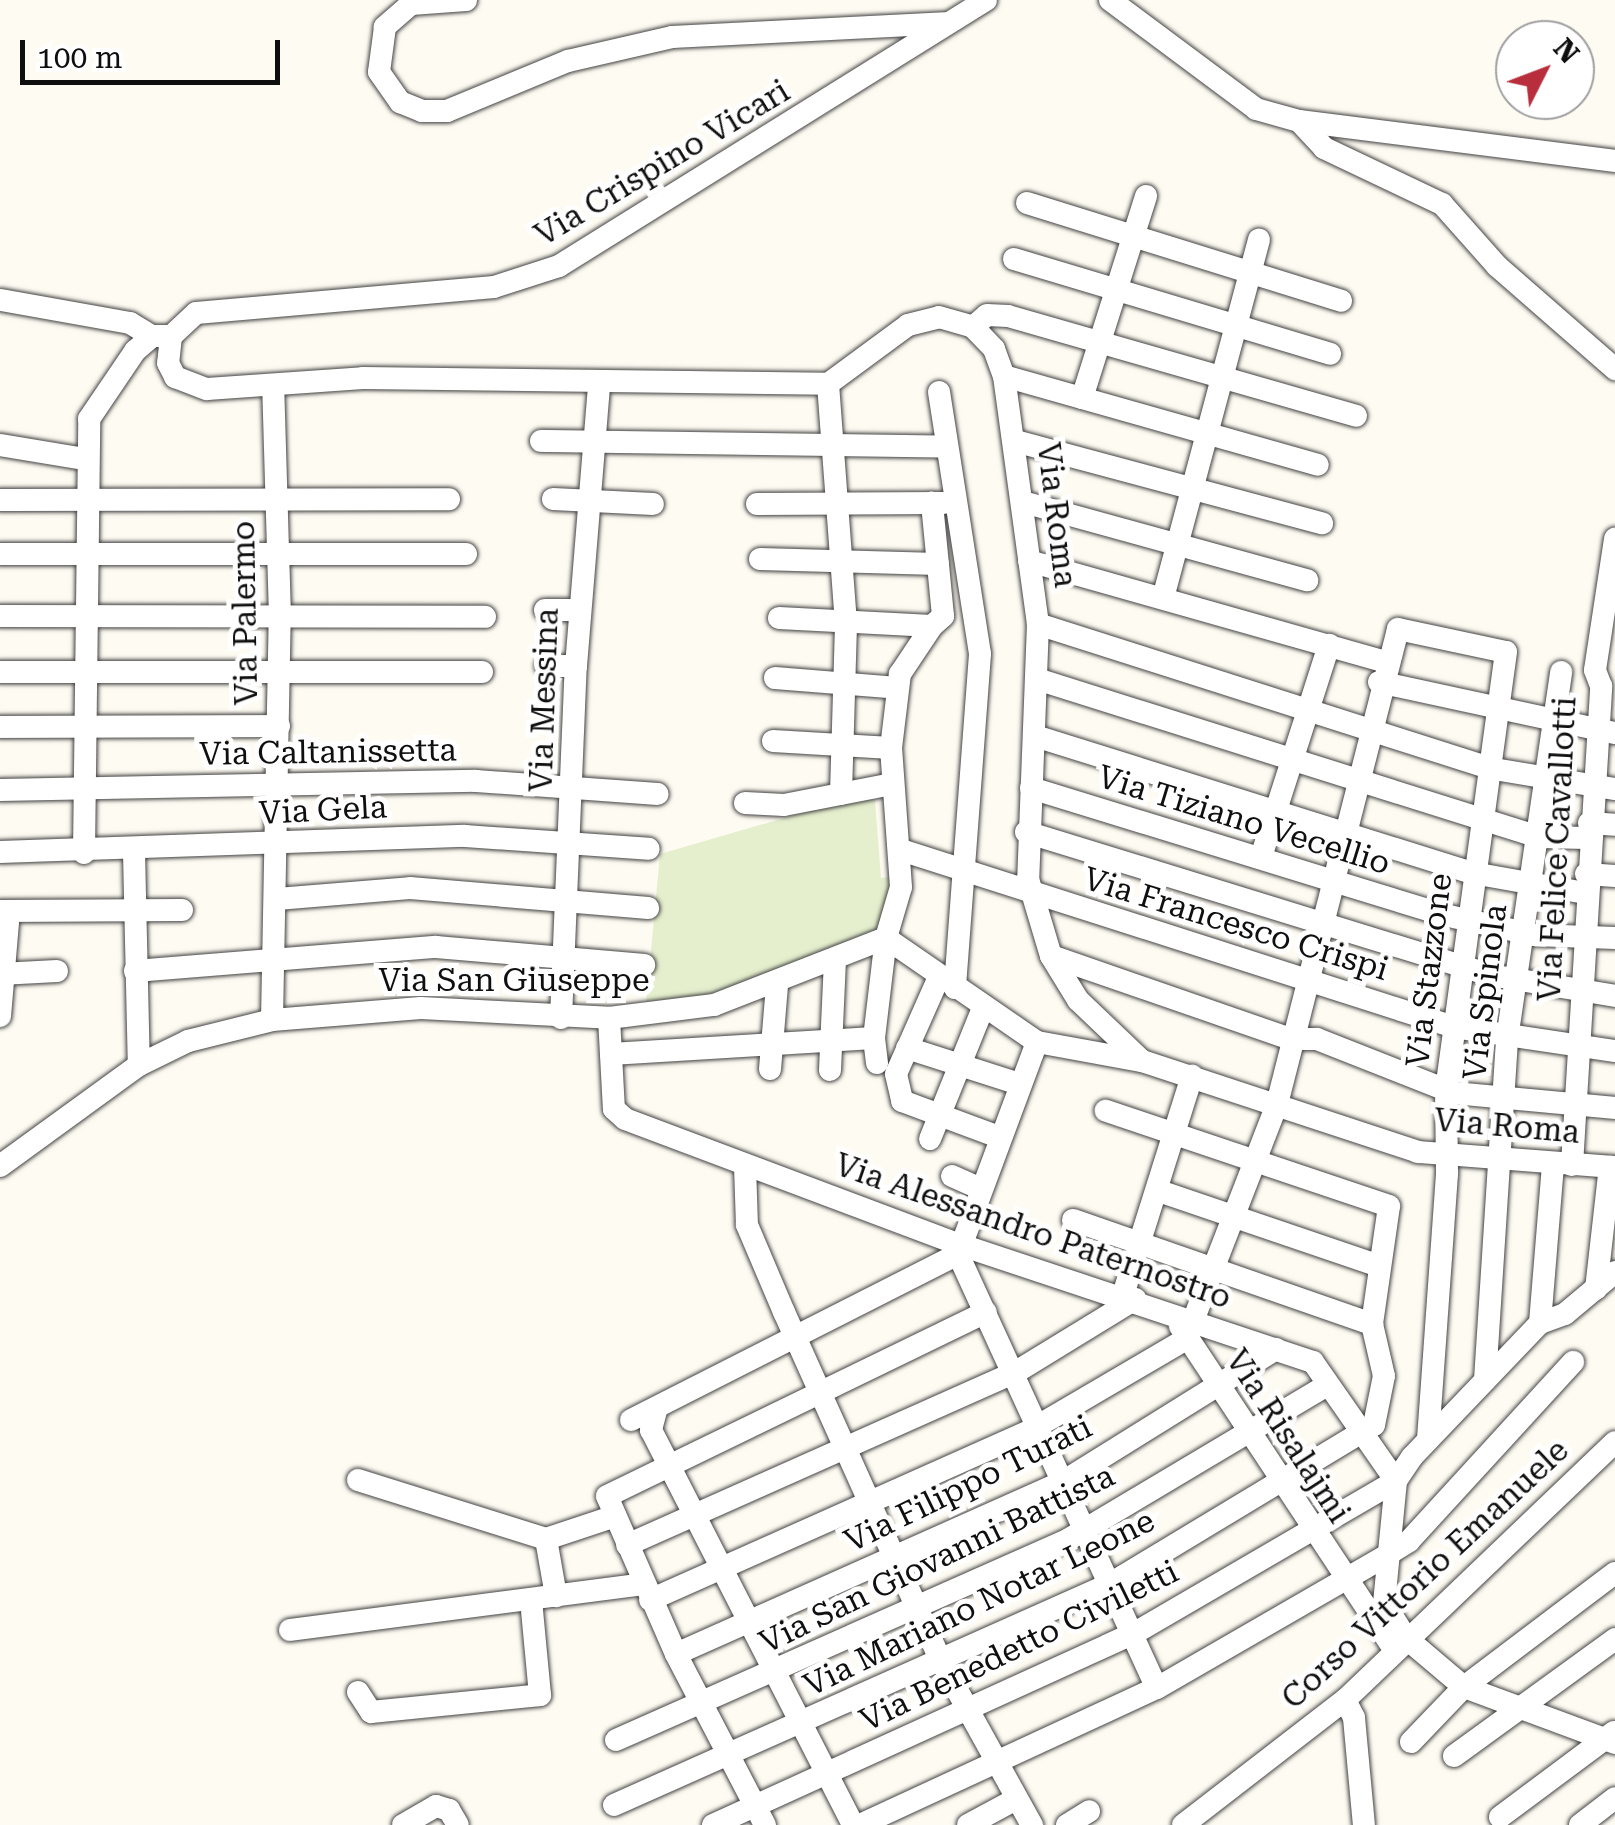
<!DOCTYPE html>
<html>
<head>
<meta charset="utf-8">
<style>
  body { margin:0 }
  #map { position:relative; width:1615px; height:1825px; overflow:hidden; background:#fefbf2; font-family:"Roboto Serif",serif }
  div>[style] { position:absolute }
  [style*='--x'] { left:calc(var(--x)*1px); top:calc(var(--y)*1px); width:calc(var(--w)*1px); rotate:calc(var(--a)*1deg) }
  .pitch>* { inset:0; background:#e5efce }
  .roads { filter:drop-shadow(0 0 2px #424242) drop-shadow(0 0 2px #424242) }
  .minor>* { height:22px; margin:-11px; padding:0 11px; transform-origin:11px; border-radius:11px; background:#fff }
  span { translate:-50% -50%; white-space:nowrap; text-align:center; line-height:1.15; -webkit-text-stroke:10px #fff; paint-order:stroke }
  .street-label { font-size:32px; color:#0f0f0f }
  .north { position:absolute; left:1495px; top:20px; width:100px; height:100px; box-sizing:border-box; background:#fff; border:2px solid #9f9f9f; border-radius:50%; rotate:48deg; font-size:28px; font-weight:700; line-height:40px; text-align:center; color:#0f0f0f }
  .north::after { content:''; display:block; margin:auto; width:35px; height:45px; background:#b82e3c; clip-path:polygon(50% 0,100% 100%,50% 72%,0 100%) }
  .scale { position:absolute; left:20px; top:40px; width:260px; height:45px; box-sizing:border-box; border:5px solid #0f0f0f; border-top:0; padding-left:12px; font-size:30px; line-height:35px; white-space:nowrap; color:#0f0f0f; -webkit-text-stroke:8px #fff; paint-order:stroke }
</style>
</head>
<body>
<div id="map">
  <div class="pitch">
    <div style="clip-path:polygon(867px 794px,875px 801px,881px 878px,892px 877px,877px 932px,721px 993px,646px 1004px,660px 854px)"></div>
  </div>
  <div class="roads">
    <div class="minor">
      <div style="--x:466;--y:0;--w:55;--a:175.8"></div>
      <div style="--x:411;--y:4;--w:35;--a:139"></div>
      <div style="--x:385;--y:27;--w:45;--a:97.6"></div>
      <div style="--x:379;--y:72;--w:37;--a:55"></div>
      <div style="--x:400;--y:102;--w:24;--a:22"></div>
      <div style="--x:422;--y:111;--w:25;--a:0"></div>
      <div style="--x:447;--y:111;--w:131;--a:-22.5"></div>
      <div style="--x:568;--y:61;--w:107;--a:-13"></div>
      <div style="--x:672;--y:37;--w:273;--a:-2.9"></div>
      <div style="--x:986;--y:0;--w:503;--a:148.08"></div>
      <div style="--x:559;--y:266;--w:68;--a:162.1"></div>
      <div style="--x:494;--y:287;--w:299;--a:175"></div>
      <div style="--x:196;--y:313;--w:34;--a:137"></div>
      <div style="--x:171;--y:336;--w:27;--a:96"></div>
      <div style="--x:168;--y:363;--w:16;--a:63"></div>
      <div style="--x:175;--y:377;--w:34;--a:21"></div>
      <div style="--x:207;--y:389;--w:156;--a:-4"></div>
      <div style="--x:363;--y:378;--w:465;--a:0.7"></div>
      <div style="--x:828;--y:384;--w:99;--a:-36.4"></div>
      <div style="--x:908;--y:325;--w:32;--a:-14"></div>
      <div style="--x:939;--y:317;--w:35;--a:16"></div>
      <div style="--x:973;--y:327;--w:30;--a:46"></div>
      <div style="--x:994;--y:349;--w:29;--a:70"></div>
      <div style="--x:1004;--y:376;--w:250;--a:82.2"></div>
      <div style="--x:1038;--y:624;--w:255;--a:92.2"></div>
      <div style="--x:1028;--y:879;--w:80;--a:73.4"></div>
      <div style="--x:1051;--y:956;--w:52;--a:58.5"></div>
      <div style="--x:1078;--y:1000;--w:88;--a:43.6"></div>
      <div style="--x:1142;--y:1061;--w:291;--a:18.2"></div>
      <div style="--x:1418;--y:1152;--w:198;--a:4.4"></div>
      <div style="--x:1110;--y:0;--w:182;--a:36.7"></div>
      <div style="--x:1256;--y:109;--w:45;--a:15.6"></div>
      <div style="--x:1299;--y:121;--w:319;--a:7.2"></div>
      <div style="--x:1299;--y:121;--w:37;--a:47"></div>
      <div style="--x:1324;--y:148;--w:131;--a:25.4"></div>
      <div style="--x:1442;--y:204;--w:83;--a:48.4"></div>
      <div style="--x:1497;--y:266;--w:157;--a:41.1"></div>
      <div style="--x:1027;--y:203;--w:329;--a:17.3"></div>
      <div style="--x:1014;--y:259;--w:330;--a:16.7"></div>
      <div style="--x:1;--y:300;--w:131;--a:10.1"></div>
      <div style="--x:130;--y:323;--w:26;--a:31"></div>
      <div style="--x:973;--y:327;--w:18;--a:-41"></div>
      <div style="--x:987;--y:315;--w:21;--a:3"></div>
      <div style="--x:1008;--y:316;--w:362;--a:16"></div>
      <div style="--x:1004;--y:376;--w:326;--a:15.8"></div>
      <div style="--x:828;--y:384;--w:242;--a:85.7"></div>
      <div style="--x:846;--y:625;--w:169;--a:91.7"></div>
      <div style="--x:939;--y:392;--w:265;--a:81.1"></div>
      <div style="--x:980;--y:654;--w:335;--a:94.3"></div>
      <div style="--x:1082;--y:398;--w:212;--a:-72.4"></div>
      <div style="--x:541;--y:441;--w:405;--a:0.8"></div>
      <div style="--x:1015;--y:441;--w:318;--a:15"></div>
      <div style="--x:0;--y:445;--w:86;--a:9.4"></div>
      <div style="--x:553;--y:499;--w:100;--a:2.9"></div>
      <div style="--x:0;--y:500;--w:449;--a:-0.1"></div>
      <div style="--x:1023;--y:502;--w:295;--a:15.4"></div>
      <div style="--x:757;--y:504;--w:186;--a:-0.3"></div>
      <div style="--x:0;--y:554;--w:466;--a:0"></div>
      <div style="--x:760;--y:559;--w:178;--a:1.6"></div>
      <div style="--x:1029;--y:561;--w:371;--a:15.8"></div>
      <div style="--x:1163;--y:598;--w:371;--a:-75"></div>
      <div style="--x:545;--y:610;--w:35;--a:0"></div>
      <div style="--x:0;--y:616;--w:485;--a:0.1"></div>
      <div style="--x:779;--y:618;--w:153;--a:3"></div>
      <div style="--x:932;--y:626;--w:15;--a:-42"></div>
      <div style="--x:943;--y:616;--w:114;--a:-95.6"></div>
      <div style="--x:1038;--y:624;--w:472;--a:17.7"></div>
      <div style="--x:1488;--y:768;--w:129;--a:9.4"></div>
      <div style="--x:546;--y:666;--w:30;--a:0"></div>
      <div style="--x:0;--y:672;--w:482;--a:0"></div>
      <div style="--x:775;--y:678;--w:123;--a:4.6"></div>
      <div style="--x:1040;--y:680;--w:523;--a:17.47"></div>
      <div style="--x:1539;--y:837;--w:49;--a:1.2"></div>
      <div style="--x:1379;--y:682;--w:241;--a:12.2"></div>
      <div style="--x:0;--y:727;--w:279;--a:-0.2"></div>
      <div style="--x:1035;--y:736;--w:459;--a:17.4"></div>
      <div style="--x:1473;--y:873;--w:114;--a:10.1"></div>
      <div style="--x:773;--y:741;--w:118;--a:3.4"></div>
      <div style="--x:1031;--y:788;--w:428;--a:17.1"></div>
      <div style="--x:1440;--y:914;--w:97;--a:12.5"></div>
      <div style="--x:1535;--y:935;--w:80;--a:2.1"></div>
      <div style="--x:0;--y:790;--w:476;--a:-1.1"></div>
      <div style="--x:476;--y:781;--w:182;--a:4.1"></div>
      <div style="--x:745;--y:803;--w:39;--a:3"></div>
      <div style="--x:784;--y:805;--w:110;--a:-11"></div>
      <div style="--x:1589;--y:823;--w:26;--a:4"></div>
      <div style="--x:1026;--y:832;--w:486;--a:17.1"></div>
      <div style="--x:1490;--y:975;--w:127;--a:9.5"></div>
      <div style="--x:901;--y:850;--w:581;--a:17.75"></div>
      <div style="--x:1454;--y:1027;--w:163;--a:8.5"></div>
      <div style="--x:0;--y:852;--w:465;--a:-2"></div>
      <div style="--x:465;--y:836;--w:184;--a:4"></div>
      <div style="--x:134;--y:852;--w:213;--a:88.7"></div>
      <div style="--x:84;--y:853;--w:434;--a:-89.3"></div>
      <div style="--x:89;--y:419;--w:82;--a:-55.9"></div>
      <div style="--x:135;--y:351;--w:23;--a:-41"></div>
      <div style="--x:152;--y:336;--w:19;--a:0"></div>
      <div style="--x:1261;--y:857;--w:223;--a:-72.2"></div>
      <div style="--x:1586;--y:874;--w:29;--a:4"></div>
      <div style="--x:277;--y:899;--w:133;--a:-4.7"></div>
      <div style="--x:410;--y:888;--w:239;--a:4.8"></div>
      <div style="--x:0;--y:911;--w:182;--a:-0.3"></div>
      <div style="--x:1051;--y:956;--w:254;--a:19.1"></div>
      <div style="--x:1291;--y:1039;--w:26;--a:0"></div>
      <div style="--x:1317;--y:1039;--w:147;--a:21.5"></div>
      <div style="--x:1454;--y:1093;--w:162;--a:5.3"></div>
      <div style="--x:135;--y:971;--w:302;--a:-4.6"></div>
      <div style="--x:436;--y:947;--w:209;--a:4.9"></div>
      <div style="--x:0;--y:974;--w:57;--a:-3"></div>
      <div style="--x:939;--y:977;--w:106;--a:113.9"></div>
      <div style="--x:896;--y:1074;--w:28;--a:77"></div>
      <div style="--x:902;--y:1101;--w:103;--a:20.4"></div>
      <div style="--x:0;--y:1016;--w:105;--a:-85.1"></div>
      <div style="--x:561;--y:1018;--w:352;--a:-87.6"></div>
      <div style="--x:576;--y:666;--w:283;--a:-85.3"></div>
      <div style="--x:609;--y:1018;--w:91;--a:86.9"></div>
      <div style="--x:614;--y:1109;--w:15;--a:42"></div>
      <div style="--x:625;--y:1119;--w:356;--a:20.6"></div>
      <div style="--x:958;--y:1244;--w:374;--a:18.4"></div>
      <div style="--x:1313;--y:1362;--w:145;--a:55.1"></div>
      <div style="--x:272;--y:1020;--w:403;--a:-88.9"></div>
      <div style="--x:280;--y:617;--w:232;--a:-91.7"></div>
      <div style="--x:1037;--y:1042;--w:226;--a:110.4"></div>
      <div style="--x:958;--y:1254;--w:477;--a:65.4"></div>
      <div style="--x:907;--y:1048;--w:118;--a:17.8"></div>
      <div style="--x:611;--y:1054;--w:263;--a:-3.5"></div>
      <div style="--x:877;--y:1063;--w:25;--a:-97"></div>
      <div style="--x:874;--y:1038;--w:101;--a:-83.2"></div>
      <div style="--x:886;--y:938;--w:53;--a:-73.6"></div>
      <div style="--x:901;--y:887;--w:139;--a:-94.1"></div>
      <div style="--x:891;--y:748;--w:75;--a:-83.1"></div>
      <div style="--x:900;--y:674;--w:58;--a:-56.3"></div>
      <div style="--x:770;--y:1069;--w:83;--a:-85.2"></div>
      <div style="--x:830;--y:1070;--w:109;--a:-87.4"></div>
      <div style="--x:930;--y:1139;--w:141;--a:-68"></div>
      <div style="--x:1572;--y:1165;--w:480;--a:-86.5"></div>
      <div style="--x:1601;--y:686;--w:17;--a:-111"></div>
      <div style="--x:1595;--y:670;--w:133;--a:-81.3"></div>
      <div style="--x:0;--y:1166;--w:172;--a:-36"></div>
      <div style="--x:139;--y:1065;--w:55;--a:-26.1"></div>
      <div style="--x:188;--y:1041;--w:87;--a:-14"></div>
      <div style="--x:272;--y:1020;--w:149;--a:-4.6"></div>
      <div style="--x:421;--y:1008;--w:188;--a:3"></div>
      <div style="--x:609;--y:1018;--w:106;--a:-7.1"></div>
      <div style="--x:714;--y:1005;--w:185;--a:-21.3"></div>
      <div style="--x:886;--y:938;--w:183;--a:34.6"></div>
      <div style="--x:1037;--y:1042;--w:107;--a:10.3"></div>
      <div style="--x:745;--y:1166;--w:59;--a:88.1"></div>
      <div style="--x:747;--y:1225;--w:95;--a:67"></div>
      <div style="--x:784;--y:1312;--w:383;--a:65.8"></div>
      <div style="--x:941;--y:1661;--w:188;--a:61"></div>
      <div style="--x:952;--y:1176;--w:30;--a:24"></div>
      <div style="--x:1159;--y:1191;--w:232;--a:18.8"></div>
      <div style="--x:1073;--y:1220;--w:317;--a:19.2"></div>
      <div style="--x:1615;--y:1272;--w:65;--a:140"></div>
      <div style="--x:1565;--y:1314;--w:27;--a:160"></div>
      <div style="--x:1540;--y:1323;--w:185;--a:133.7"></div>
      <div style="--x:1412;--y:1457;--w:29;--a:124"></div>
      <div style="--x:1396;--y:1481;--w:123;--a:95.6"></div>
      <div style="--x:1384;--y:1603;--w:41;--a:57.8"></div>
      <div style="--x:1406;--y:1638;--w:76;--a:40.2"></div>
      <div style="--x:1464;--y:1687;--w:161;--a:20.3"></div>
      <div style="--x:1596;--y:1289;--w:123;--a:-83.5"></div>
      <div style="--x:1123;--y:1295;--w:230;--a:-72.5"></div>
      <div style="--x:1540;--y:1323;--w:159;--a:-85.3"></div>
      <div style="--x:1180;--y:1326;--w:382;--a:56.5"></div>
      <div style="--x:1186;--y:1339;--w:252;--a:-68.8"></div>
      <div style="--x:1277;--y:1104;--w:490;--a:-75.7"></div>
      <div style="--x:1398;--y:629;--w:110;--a:12"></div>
      <div style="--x:1506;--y:652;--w:441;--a:97.8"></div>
      <div style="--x:1446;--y:1089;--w:85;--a:89.3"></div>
      <div style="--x:1447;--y:1174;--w:266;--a:94.1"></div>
      <div style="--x:1485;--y:1380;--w:342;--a:-86.3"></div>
      <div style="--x:1507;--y:1039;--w:371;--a:-81.6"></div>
      <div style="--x:656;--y:1411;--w:20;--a:105"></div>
      <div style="--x:651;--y:1430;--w:444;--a:62.9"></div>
      <div style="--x:631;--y:1420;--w:367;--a:-26.9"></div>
      <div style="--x:358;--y:1480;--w:197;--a:17.4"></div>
      <div style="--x:546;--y:1539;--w:58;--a:80"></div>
      <div style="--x:546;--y:1539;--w:73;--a:-18.4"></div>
      <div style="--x:627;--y:1545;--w:426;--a:-24"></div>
      <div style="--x:1016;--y:1372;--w:140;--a:-31.5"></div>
      <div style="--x:650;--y:1600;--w:417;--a:-24"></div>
      <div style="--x:1031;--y:1430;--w:180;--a:-30.4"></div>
      <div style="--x:290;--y:1630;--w:357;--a:-7.4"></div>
      <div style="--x:676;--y:1654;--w:425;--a:-24"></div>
      <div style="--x:1064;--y:1481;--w:250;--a:-31.9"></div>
      <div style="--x:358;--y:1692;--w:24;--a:57"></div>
      <div style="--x:371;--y:1712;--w:170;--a:-5.7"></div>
      <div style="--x:540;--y:1695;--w:96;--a:-95.4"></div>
      <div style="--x:1345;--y:1700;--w:20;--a:63"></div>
      <div style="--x:1354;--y:1718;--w:107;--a:84.7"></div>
      <div style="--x:616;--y:1740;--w:496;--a:-23.9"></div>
      <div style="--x:1069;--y:1539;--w:300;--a:-30.8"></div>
      <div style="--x:1411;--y:1742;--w:76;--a:-46.1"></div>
      <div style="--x:1464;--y:1687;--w:189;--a:-37.1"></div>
      <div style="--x:1454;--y:1756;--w:199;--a:-36"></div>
      <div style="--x:614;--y:1805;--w:543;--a:-24.02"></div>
      <div style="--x:1110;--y:1584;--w:308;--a:-31.1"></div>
      <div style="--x:1374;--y:1425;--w:50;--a:-78.5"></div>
      <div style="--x:1384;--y:1376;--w:53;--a:-103"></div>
      <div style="--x:1372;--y:1324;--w:119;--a:-81.8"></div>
      <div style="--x:1389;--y:1206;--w:299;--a:-161.4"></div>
      <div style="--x:1500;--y:1817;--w:142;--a:-36.7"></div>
      <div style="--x:403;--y:1825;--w:38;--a:-30"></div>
      <div style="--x:436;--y:1806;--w:14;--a:17"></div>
      <div style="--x:449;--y:1810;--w:17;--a:59"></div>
      <div style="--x:713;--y:1825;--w:461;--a:-24.5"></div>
      <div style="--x:1133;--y:1634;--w:304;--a:-30.2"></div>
      <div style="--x:765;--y:1825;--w:193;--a:-117.5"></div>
      <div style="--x:676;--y:1654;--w:172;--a:-113.6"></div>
      <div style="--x:607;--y:1496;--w:421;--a:-25.9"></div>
      <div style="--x:860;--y:1825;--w:327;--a:-24.8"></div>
      <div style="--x:1157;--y:1688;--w:266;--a:-30"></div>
      <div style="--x:1387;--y:1555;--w:26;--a:-32"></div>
      <div style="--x:1409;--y:1541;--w:243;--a:-47.5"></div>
      <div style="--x:968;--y:1825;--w:55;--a:-28.4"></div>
      <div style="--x:1067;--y:1825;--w:26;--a:-32"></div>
      <div style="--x:1183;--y:1825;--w:205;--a:-37.7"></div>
      <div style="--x:1345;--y:1700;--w:373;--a:-43.7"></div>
      <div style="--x:1580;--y:1825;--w:44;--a:-37.6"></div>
    </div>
  </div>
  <div class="street-label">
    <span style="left:662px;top:163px;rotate:-31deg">Via Crispino Vicari</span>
    <span style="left:1057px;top:515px;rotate:83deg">Via Roma</span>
    <span style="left:245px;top:613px;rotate:-91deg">Via Palermo</span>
    <span style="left:544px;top:700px;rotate:-88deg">Via Messina</span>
    <span style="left:328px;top:752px;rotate:-1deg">Via Caltanissetta</span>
    <span style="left:323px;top:810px;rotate:-3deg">Via Gela</span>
    <span style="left:1244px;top:820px;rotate:17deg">Via Tiziano Vecellio</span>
    <span style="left:1557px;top:849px;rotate:-87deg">Via Felice Cavallotti</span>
    <span style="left:1236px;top:924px;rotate:17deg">Via Francesco Crispi</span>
    <span style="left:1429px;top:970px;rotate:-83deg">Via Stazzone</span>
    <span style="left:514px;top:980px">Via San Giuseppe</span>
    <span style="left:1485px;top:992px;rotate:-83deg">Via Spinola</span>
    <span style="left:1507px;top:1126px;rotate:5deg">Via Roma</span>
    <span style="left:1033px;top:1231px;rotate:19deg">Via Alessandro Paternostro</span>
    <span style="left:1288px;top:1436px;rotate:57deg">Via Risalajmi</span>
    <span style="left:968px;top:1484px;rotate:-26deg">Via Filippo Turati</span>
    <span style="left:937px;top:1559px;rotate:-26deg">Via San Giovanni Battista</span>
    <span style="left:1425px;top:1574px;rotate:-43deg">Corso Vittorio Emanuele</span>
    <span style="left:979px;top:1603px;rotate:-26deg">Via Mariano Notar Leone</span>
    <span style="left:1019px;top:1646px;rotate:-26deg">Via Benedetto Civiletti</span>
  </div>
  <div class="north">N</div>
  <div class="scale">100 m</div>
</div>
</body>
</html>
